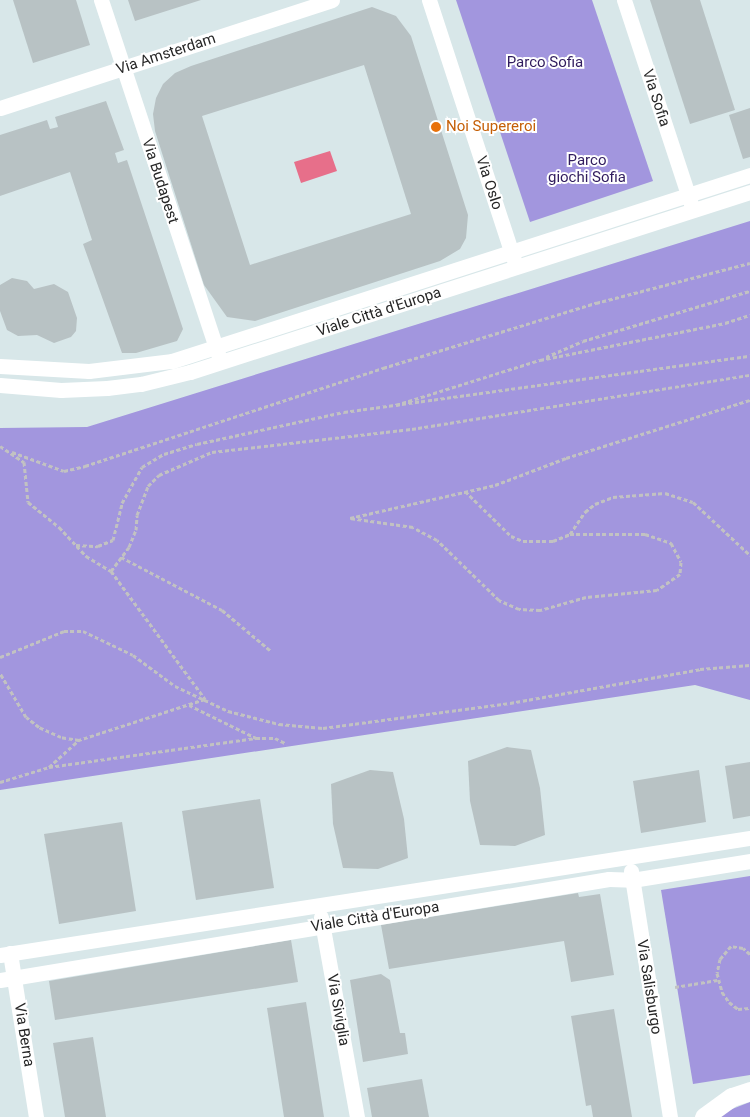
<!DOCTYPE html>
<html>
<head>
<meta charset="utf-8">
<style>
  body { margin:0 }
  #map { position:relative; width:750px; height:1117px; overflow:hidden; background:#d8e7e9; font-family:Roboto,sans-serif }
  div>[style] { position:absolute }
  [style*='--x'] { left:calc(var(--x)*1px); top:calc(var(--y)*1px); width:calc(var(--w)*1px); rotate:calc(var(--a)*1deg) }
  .green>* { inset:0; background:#a296de }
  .water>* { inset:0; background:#e76f8a }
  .building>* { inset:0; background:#b8c2c4 }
  .path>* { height:3px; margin-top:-1.5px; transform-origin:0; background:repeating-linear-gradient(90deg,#c2c2c2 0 4px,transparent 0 6.5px) }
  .minor>* { height:15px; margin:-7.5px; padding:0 7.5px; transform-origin:7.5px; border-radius:7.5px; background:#fff }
  .tertiary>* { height:19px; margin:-9.5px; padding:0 9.5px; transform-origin:9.5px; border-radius:9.5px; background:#fff }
  .dots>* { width:14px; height:14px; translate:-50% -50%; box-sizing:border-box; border:2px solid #fff; border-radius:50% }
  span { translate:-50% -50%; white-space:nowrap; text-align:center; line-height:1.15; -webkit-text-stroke:4px #fff; paint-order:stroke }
  .street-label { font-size:15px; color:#262626 }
  .park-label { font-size:15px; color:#301c5e }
  .food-label { font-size:15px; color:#c56008 }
  .left { translate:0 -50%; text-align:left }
</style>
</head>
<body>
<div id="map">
  <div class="green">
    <div style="clip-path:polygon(456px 0,592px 0,653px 181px,530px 222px)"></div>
    <div style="clip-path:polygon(750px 221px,750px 700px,695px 685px,0 790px,0 428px,87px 427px)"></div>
    <div style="clip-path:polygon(750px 876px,750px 1075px,693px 1084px,661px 890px)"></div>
    <div style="clip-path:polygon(750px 1102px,750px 1117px,718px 1117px,727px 1111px)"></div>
  </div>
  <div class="water">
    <div style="clip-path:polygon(330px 151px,337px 171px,301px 183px,294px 162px)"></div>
  </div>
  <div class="building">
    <div style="clip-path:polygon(13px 0,76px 0,90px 45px,33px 63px)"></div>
    <div style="clip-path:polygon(128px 0,201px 0,135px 21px)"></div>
    <div style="clip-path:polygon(650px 0,700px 0,735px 110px,690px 124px)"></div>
    <div style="clip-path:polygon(evenodd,372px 7px,396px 16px,411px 36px,468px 215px,466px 238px,460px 249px,440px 261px,255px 321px,227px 317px,204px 285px,155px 131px,153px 114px,156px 98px,163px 84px,175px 73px,191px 66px,372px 7px,364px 65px,411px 214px,250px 265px,202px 116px,364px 65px)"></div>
    <div style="clip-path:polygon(106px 101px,124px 150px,115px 153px,118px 163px,127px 160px,183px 329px,177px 341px,136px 353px,122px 353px,83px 244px,92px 240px,70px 172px,0 196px,0 135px,47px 120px,50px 129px,58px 127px,55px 117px)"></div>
    <div style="clip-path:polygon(750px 108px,750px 157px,743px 159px,729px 115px)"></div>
    <div style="clip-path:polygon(12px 278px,27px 281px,34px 289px,54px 284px,68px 292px,77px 318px,76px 331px,71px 337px,54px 343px,37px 335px,18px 336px,7px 330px,0 311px,0 285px)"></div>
    <div style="clip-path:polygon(507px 747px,531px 750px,540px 788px,545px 835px,515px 846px,480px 845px,470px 801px,468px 761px)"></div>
    <div style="clip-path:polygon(750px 762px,750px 816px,733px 819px,725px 766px)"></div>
    <div style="clip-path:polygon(370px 770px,393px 772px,404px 819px,408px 858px,378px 869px,343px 868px,333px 824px,331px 784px)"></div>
    <div style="clip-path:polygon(699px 770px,706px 822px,641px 833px,633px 781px)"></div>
    <div style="clip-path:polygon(260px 799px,274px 888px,196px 900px,182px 811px)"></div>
    <div style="clip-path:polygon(122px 822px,136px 911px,59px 924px,44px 834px)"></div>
    <div style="clip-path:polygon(578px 893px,579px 897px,600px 894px,614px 975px,571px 982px,564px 941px,389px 969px,381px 925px)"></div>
    <div style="clip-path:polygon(291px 940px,298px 982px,55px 1020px,49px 981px)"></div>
    <div style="clip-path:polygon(381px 974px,390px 980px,400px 1033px,405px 1033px,408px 1054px,363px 1062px,350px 980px)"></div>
    <div style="clip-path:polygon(306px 1002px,324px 1117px,284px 1117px,267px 1008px)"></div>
    <div style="clip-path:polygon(614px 1009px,632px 1117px,593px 1117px,591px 1105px,586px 1106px,571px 1016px)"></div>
    <div style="clip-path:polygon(93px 1037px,106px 1117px,65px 1117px,53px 1043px)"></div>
    <div style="clip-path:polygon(422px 1079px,429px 1117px,372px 1117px,367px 1088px)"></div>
  </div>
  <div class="path">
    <div style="--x:546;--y:357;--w:40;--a:-23.4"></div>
    <div style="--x:583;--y:341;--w:174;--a:-16.7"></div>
    <div style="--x:396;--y:405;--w:151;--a:-17.4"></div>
    <div style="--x:540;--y:360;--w:189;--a:-11.3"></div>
    <div style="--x:725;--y:323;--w:26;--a:-18"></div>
    <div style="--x:0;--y:446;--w:29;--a:34"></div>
    <div style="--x:24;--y:462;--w:40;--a:84.3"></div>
    <div style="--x:28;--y:502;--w:40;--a:39"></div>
    <div style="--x:59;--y:527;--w:40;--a:47"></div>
    <div style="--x:86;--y:556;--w:29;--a:31"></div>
    <div style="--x:111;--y:571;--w:159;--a:53.7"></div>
    <div style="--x:205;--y:699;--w:133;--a:162"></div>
    <div style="--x:79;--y:740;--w:18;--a:-171"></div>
    <div style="--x:61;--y:737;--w:24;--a:-156"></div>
    <div style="--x:39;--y:727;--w:16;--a:-142"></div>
    <div style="--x:26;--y:717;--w:51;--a:-120.6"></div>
    <div style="--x:12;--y:452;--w:55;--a:20.1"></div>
    <div style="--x:64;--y:471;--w:22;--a:-13"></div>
    <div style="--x:85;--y:466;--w:314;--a:-18.2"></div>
    <div style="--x:383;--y:368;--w:223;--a:-17"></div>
    <div style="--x:596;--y:303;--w:159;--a:-14.6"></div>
    <div style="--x:465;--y:491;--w:64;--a:44.4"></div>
    <div style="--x:511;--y:536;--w:13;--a:23"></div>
    <div style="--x:523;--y:541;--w:30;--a:0"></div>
    <div style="--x:553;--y:541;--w:18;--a:-22"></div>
    <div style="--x:570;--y:534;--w:75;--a:0"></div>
    <div style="--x:645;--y:534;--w:28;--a:19"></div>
    <div style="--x:671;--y:543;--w:21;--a:62"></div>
    <div style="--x:681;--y:562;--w:12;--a:95"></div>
    <div style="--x:680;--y:574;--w:28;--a:145"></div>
    <div style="--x:657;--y:590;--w:71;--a:174.4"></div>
    <div style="--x:586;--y:597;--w:48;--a:164.2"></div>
    <div style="--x:540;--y:610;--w:21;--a:-177"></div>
    <div style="--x:519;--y:609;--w:22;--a:-156"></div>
    <div style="--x:499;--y:600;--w:86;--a:-135.9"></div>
    <div style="--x:437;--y:540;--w:27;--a:-152"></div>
    <div style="--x:413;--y:527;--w:64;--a:-171.9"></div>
    <div style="--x:350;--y:518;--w:149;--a:-12.8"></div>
    <div style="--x:495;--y:485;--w:76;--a:-20.8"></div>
    <div style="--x:566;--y:458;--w:193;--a:-17.5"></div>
    <div style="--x:570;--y:534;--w:27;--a:-56"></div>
    <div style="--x:585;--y:512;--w:13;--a:-39"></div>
    <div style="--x:595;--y:504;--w:19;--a:-21"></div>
    <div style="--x:613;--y:497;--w:52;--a:-4.4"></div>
    <div style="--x:665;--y:493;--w:29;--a:18"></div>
    <div style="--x:693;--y:502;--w:78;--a:42.9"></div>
    <div style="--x:76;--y:545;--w:22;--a:3"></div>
    <div style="--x:98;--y:546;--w:16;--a:-22"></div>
    <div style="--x:113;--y:540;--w:38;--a:-76"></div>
    <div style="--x:122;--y:503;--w:41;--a:-60.9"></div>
    <div style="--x:142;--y:467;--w:26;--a:-31"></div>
    <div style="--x:164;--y:454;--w:34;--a:-17"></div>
    <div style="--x:197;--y:444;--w:150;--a:-12.3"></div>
    <div style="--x:344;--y:412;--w:410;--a:-7.9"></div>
    <div style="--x:121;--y:557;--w:114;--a:27.7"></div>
    <div style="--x:222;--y:610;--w:64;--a:39.9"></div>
    <div style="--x:111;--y:571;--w:30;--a:-53"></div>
    <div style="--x:129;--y:547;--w:18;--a:-68"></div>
    <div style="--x:136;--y:530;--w:15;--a:-86"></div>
    <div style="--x:137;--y:515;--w:31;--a:-69"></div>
    <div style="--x:148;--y:486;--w:16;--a:-45"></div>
    <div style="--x:159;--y:475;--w:58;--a:-23.5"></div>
    <div style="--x:212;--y:452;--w:207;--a:-6.6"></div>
    <div style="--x:418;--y:428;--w:336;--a:-9.1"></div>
    <div style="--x:0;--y:657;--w:69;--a:-22.1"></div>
    <div style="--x:64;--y:631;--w:19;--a:0"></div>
    <div style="--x:83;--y:631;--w:55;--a:25.6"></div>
    <div style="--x:133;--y:655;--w:52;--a:36.4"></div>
    <div style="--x:175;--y:686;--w:59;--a:25.3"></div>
    <div style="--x:228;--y:711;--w:53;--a:14.3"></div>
    <div style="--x:279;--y:724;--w:44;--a:5.2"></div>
    <div style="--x:323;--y:728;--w:189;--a:-7.6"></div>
    <div style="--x:510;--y:703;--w:193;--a:-10.1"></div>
    <div style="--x:700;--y:669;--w:50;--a:-4.6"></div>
    <div style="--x:189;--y:705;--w:75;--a:26.2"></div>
    <div style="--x:256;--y:738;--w:19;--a:0"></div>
    <div style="--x:275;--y:738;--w:13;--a:27"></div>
    <div style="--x:49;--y:767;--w:209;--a:-8"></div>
    <div style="--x:0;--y:782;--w:51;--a:-17"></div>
    <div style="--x:49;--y:767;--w:40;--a:-42"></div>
    <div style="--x:750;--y:954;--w:9;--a:-139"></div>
    <div style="--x:743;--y:948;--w:12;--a:-171"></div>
    <div style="--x:731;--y:946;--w:17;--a:130"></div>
    <div style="--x:720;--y:959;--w:14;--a:102"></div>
    <div style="--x:717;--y:973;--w:20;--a:75"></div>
    <div style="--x:722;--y:992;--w:12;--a:55"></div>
    <div style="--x:729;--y:1002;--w:11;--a:38"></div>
    <div style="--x:738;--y:1009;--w:12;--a:-5"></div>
    <div style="--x:675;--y:987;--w:43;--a:-9.5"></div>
  </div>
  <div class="minor">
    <div style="--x:101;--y:0;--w:376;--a:71.7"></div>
    <div style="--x:429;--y:0;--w:274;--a:71.9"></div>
    <div style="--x:624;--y:0;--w:215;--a:71.8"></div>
    <div style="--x:0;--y:108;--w:349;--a:-18"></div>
    <div style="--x:0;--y:366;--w:89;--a:3.2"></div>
    <div style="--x:89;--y:371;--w:84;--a:-6.9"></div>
    <div style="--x:172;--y:361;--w:607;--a:-17.84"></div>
    <div style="--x:0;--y:385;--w:61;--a:4.7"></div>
    <div style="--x:61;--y:390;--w:46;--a:-2.5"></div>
    <div style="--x:107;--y:388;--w:34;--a:-7"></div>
    <div style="--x:141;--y:384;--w:50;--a:-13.8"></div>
    <div style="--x:190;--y:372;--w:588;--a:-17.82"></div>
    <div style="--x:631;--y:871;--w:249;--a:81"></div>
    <div style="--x:321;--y:917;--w:203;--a:79.8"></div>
    <div style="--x:10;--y:953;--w:166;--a:81"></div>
    <div style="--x:0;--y:955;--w:759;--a:-8.87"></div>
    <div style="--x:0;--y:980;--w:617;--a:-9.42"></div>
    <div style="--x:609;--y:879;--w:23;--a:2"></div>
    <div style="--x:632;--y:880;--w:120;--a:-9.1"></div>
  </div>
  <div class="tertiary">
    <div style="--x:704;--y:1117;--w:34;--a:-36"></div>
    <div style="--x:732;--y:1097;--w:19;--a:-18"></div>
  </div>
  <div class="dots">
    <div style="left:436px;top:127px;background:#e8710a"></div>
  </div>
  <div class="street-label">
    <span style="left:166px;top:54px;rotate:-18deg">Via Amsterdam</span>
    <span style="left:656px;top:98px;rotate:72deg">Via Sofia</span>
    <span style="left:160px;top:181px;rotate:72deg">Via Budapest</span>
    <span style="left:489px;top:183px;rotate:72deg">Via Oslo</span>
    <span style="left:379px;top:312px;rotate:-18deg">Viale Città d'Europa</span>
    <span style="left:375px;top:917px;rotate:-9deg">Viale Città d'Europa</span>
    <span style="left:649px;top:987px;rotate:81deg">Via Salisburgo</span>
    <span style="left:338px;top:1010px;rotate:80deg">Via Siviglia</span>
    <span style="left:24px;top:1035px;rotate:81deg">Via Berna</span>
  </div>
  <div class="park-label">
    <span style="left:545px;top:63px">Parco Sofia</span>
    <span style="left:587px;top:169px">Parco<br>giochi Sofia</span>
  </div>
  <div class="food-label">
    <span class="left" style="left:446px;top:127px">Noi Supereroi</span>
  </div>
</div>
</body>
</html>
